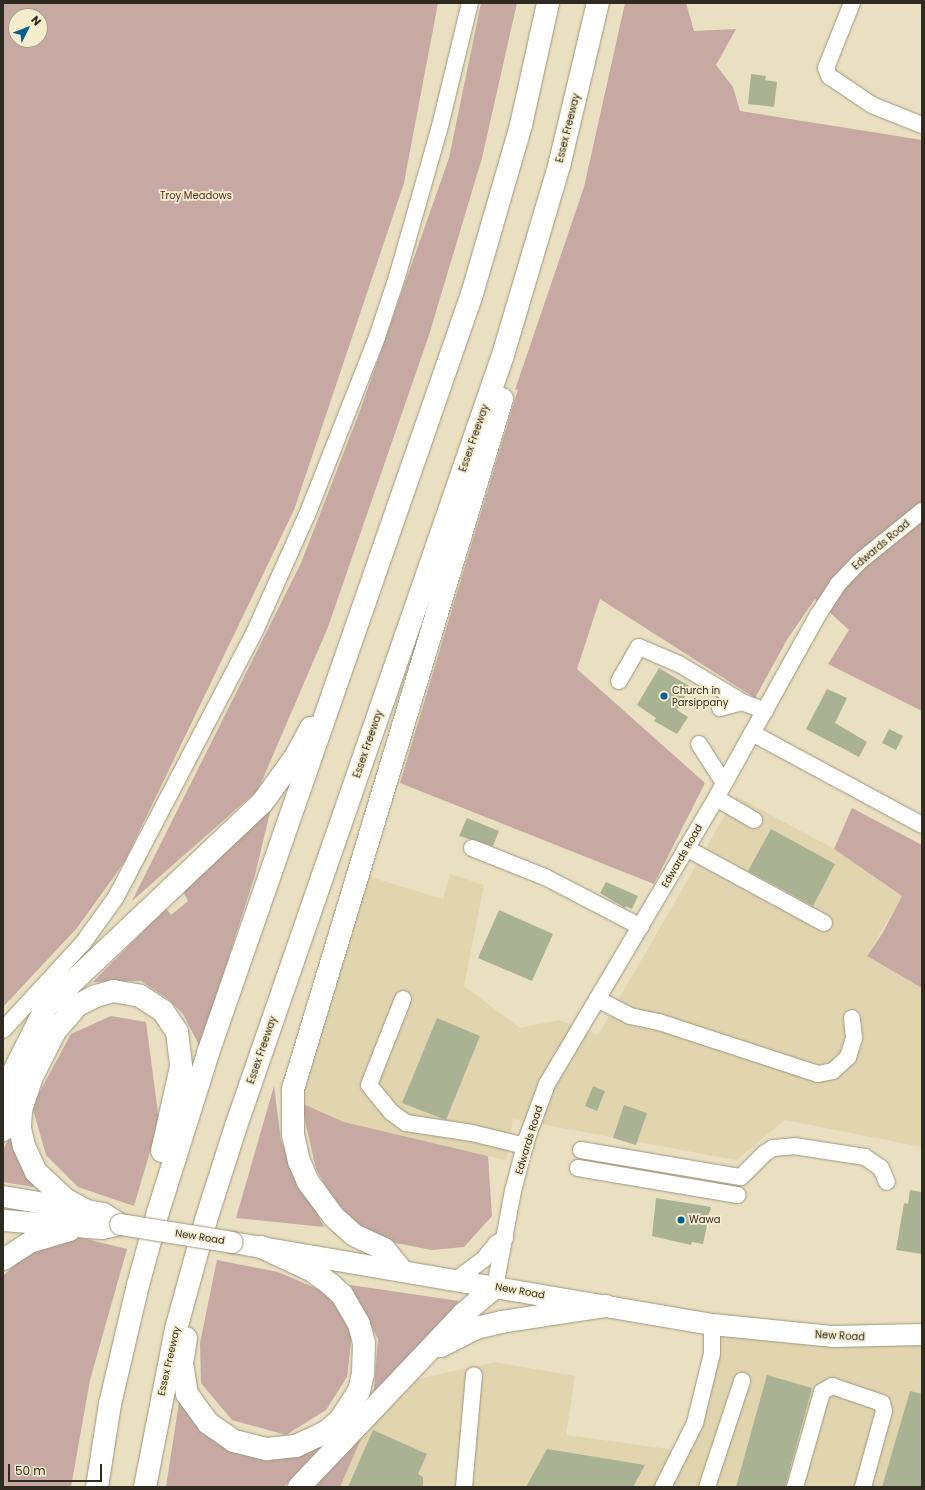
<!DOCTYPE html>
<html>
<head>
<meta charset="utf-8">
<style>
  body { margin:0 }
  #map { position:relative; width:925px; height:1490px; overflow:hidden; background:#e9dfc1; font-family:Poppins,sans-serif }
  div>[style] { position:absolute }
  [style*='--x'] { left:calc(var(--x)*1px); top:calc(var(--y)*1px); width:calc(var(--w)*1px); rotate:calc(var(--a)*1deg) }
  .built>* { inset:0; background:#e1d5b0 }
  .green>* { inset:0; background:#c6a9a2 }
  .building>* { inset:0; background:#a9b394 }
  .roads { filter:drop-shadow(0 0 1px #9f967a) drop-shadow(0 0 1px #9f967a) }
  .minor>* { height:16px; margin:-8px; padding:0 8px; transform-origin:8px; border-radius:8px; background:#fff }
  .major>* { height:21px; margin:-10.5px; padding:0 10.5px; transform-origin:10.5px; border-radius:10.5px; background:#fff }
  .highway>* { height:22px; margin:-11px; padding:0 11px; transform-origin:11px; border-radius:11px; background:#fff }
  .bridges { filter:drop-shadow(0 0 1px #9f967a) drop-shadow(0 0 1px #9f967a) }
  .major-bridge>* { height:21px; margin:-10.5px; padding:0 10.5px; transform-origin:10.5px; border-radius:10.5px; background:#fff }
  .dots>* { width:11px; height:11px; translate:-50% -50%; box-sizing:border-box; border:2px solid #f6ecce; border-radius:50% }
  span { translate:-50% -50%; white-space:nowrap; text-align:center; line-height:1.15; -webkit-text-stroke:3.5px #f6ecce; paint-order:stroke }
  .street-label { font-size:10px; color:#2f2b20 }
  .park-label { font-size:10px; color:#57261d }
  .poi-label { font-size:10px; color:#2f2b20 }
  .left { translate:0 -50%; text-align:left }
  .frame { position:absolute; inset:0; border:4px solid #2f2b20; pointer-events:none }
  .north { position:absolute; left:8px; top:8px; width:40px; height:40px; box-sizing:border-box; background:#f6ecce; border:1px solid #a69f88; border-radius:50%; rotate:48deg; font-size:11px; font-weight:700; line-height:16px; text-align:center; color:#2f2b20 }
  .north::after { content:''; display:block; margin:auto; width:14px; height:18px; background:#016090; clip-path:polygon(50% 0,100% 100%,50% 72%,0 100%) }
  .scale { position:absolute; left:8px; top:1464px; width:94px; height:18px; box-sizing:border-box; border:2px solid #2f2b20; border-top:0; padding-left:5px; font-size:12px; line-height:14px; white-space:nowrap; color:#2f2b20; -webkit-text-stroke:3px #f6ecce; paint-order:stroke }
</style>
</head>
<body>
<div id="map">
  <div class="built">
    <div style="clip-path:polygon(736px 796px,834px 849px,902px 896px,867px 956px,922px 988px,922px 1147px,785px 1120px,736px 1160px,513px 1119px,506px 1160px,344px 1122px,301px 1103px,367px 876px,443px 899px,450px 874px,484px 885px,464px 986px,520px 1028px,559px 1020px,598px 1035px)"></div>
    <div style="clip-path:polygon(721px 1326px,922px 1332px,922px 1487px,340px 1487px,365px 1430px,413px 1380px,495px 1362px,575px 1376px,566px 1435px,683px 1451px)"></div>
  </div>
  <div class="green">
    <div style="clip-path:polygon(evenodd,3px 3px,438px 3px,404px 183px,294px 510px,125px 861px,77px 928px,3px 1007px,3px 3px,16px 16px,40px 16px,40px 40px,16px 40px,16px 16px)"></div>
    <div style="clip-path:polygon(481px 3px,517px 3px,482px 158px,429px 335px,328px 627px,258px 790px,132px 901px,301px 563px,361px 408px,449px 158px)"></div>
    <div style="clip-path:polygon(625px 3px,686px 3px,694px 31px,736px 29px,716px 65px,733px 87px,740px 111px,922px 140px,922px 711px,828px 664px,849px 630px,815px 599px,788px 638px,755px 698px,600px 599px,577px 669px,705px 783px,654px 884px,400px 783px,518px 389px,515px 390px,584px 187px)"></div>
    <div style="clip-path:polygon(272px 804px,255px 875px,200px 1047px,183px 1014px,168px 999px,141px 981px,93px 982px,166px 908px,171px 915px,188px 901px,183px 891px)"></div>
    <div style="clip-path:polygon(852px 808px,922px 845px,922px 988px,867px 956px,882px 934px,902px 896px,834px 849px)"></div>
    <div style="clip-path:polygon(111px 1016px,146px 1022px,159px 1121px,134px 1206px,78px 1187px,46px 1155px,32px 1106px,71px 1034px)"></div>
    <div style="clip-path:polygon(274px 1086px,281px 1141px,324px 1227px,236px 1218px)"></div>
    <div style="clip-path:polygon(301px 1103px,344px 1122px,488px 1156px,492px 1216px,464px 1247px,432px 1250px,380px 1240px,339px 1209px,316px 1169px)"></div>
    <div style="clip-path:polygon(14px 1124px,39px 1188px,3px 1182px,3px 1151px)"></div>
    <div style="clip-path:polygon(78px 1237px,127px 1249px,90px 1380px,71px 1487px,3px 1487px,3px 1276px,33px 1248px)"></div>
    <div style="clip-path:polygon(217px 1260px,278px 1272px,327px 1293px,352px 1334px,347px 1377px,326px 1410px,286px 1435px,232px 1420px,201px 1383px,200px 1343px)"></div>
    <div style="clip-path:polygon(350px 1285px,459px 1301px,373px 1401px,378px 1339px)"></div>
    <div style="clip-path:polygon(180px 1396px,270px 1457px,321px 1447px,284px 1487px,166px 1487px)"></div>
    <div style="clip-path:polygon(365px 1430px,340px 1487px,314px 1487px)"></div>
  </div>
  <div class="building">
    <div style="clip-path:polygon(751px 74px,766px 76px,765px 80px,777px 82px,774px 107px,748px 104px)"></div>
    <div style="clip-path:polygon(659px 668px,691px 687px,677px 710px,688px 717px,677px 734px,654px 721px,656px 718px,637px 705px)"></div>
    <div style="clip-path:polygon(827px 689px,847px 698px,835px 723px,867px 742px,859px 757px,806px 729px)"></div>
    <div style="clip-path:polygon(889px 729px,903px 736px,896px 750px,882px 743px)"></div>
    <div style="clip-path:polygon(467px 818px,499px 831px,493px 846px,459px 836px)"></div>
    <div style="clip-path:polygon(771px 829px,835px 864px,813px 906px,748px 871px)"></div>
    <div style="clip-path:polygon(606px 882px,638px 896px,632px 909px,626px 906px,625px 908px,600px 893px)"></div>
    <div style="clip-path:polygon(499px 910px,553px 934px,532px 981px,478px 958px)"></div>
    <div style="clip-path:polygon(437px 1018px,480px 1036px,446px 1120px,402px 1103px)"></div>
    <div style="clip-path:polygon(593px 1086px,605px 1091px,597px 1111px,585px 1106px)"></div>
    <div style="clip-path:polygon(624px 1105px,647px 1113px,636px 1145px,613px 1138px)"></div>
    <div style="clip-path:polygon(910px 1190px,922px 1192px,922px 1254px,896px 1250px,904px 1203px,908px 1204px)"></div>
    <div style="clip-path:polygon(656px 1198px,711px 1207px,703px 1244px,692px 1242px,691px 1245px,652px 1236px)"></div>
    <div style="clip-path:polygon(767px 1375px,812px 1388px,785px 1487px,736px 1487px)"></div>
    <div style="clip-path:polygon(910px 1391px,922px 1394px,922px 1487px,882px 1487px)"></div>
    <div style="clip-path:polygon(373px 1430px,427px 1454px,418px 1474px,423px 1477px,423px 1487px,348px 1487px)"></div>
    <div style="clip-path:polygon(547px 1449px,645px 1465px,633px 1487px,526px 1487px)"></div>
  </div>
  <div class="roads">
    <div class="minor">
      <div style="--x:852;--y:3;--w:70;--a:111.8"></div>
      <div style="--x:826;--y:68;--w:9;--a:69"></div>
      <div style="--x:829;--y:76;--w:52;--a:34"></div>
      <div style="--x:872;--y:105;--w:54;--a:21.8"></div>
      <div style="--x:619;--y:681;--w:39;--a:-60"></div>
      <div style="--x:639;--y:647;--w:43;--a:23"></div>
      <div style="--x:679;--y:664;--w:74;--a:31.1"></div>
      <div style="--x:720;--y:708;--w:23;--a:-15"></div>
      <div style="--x:742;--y:702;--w:25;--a:21"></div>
      <div style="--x:752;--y:733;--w:193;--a:28.4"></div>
      <div style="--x:699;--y:744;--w:46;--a:57.3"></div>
      <div style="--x:716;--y:798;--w:44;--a:30.1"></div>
      <div style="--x:472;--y:848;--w:79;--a:21.7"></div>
      <div style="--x:545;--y:877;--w:108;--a:27.5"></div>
      <div style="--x:686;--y:848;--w:157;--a:28.5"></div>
      <div style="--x:403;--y:999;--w:92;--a:111.6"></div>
      <div style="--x:369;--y:1085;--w:22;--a:51"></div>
      <div style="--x:383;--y:1102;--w:13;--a:51"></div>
      <div style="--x:391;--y:1112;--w:19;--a:36"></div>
      <div style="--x:406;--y:1123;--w:67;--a:8.6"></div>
      <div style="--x:472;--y:1133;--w:55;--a:13.8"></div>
      <div style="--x:597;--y:999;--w:37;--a:27"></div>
      <div style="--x:630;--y:1016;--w:30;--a:12"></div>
      <div style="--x:659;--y:1022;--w:167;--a:18.1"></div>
      <div style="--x:818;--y:1074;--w:15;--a:-11"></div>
      <div style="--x:833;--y:1071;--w:21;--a:-43"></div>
      <div style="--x:848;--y:1057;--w:20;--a:-72"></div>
      <div style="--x:854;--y:1038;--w:20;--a:-96"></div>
      <div style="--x:3;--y:1030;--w:118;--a:-47.4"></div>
      <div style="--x:83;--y:943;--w:57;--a:-54.3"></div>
      <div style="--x:116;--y:897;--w:300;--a:-62.4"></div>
      <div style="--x:255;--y:631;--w:127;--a:-65.9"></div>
      <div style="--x:307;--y:515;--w:191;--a:-68.5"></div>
      <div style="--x:377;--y:337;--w:63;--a:-71.6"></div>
      <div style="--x:397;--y:277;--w:153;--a:-74.1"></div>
      <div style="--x:439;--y:130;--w:131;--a:-76.3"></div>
      <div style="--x:581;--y:1150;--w:162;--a:9.6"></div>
      <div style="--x:741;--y:1177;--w:34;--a:-45"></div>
      <div style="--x:765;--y:1153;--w:9;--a:-32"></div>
      <div style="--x:773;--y:1148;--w:21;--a:-5"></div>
      <div style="--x:794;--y:1146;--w:72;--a:8.8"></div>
      <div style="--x:865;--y:1157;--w:19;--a:35"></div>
      <div style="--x:881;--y:1168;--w:15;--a:67"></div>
      <div style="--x:578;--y:1168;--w:162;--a:9.6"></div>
      <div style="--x:456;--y:1280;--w:34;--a:-37"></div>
      <div style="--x:483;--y:1260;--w:21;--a:-51"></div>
      <div style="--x:496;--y:1244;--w:11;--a:-34"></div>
      <div style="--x:495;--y:1287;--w:98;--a:-79.4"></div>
      <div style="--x:513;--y:1191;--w:55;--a:-75.2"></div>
      <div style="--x:527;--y:1138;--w:58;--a:-69.7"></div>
      <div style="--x:547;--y:1084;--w:332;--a:-59.4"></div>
      <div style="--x:716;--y:798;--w:210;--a:-60.9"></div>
      <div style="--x:818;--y:615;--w:37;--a:-57"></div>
      <div style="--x:838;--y:584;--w:30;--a:-46"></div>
      <div style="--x:859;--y:562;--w:81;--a:-39"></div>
      <div style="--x:464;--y:1487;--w:112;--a:-84.9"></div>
      <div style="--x:663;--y:1487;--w:72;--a:-63.4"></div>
      <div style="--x:695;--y:1423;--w:72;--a:-76.3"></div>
      <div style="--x:712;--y:1353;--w:29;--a:-90"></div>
      <div style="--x:707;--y:1487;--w:112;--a:-71.7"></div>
      <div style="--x:795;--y:1487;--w:99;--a:-74.1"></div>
      <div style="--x:822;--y:1392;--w:12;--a:-31"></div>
      <div style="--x:832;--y:1386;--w:53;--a:18.8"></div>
      <div style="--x:882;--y:1403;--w:8;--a:76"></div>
      <div style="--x:884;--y:1411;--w:79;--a:105.4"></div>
    </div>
    <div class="major">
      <div style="--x:3;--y:1196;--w:101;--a:9.6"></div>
      <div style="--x:103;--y:1213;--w:20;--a:33"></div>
      <div style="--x:3;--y:1220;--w:99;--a:4.6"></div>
      <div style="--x:102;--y:1228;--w:18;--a:-13"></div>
      <div style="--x:232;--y:1242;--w:487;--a:9.7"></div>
      <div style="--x:712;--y:1324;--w:122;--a:5.7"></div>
      <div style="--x:833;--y:1336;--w:89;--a:-1.3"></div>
      <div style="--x:3;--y:1259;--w:31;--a:-33"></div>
      <div style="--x:29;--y:1242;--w:42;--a:-16.7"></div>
    </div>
    <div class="highway">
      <div style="--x:3;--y:1093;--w:96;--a:-63.4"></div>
      <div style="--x:46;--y:1007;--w:297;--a:-43.4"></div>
      <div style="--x:262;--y:803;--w:58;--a:-54.1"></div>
      <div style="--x:296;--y:756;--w:32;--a:-62"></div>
      <div style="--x:3;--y:1130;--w:35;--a:-63"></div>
      <div style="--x:87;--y:1211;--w:24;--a:-152"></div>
      <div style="--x:66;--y:1200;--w:41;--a:-137"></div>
      <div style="--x:36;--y:1172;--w:29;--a:-115"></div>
      <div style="--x:24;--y:1146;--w:18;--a:-103"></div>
      <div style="--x:20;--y:1128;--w:18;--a:-87"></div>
      <div style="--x:21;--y:1110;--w:33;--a:-72"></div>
      <div style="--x:31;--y:1079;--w:54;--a:-63.4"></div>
      <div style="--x:55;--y:1031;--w:35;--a:-49"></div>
      <div style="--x:78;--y:1005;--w:20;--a:-27"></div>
      <div style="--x:96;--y:996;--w:18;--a:-16"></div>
      <div style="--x:113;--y:991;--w:27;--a:10"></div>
      <div style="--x:140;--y:996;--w:27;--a:33"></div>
      <div style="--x:163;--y:1011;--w:25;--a:56"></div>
      <div style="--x:177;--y:1032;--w:35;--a:83"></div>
      <div style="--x:181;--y:1067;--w:86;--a:102.7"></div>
      <div style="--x:401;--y:1270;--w:27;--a:-129"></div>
      <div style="--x:384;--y:1249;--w:33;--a:-155"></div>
      <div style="--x:354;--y:1235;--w:27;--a:-138"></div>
      <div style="--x:334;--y:1217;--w:44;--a:-126.6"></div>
      <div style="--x:308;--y:1182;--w:23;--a:-113"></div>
      <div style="--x:299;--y:1161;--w:27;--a:-103"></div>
      <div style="--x:293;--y:1135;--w:46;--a:-90"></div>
      <div style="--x:293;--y:1089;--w:721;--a:-73.15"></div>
      <div style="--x:186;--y:1338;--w:25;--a:99"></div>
      <div style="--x:182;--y:1363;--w:31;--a:81"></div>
      <div style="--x:187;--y:1394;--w:36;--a:54"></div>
      <div style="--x:208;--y:1423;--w:32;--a:35"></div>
      <div style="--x:234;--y:1441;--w:34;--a:14"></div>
      <div style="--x:267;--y:1449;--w:29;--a:-6"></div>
      <div style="--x:296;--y:1446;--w:33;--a:-25"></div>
      <div style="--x:326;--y:1432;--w:18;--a:-41"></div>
      <div style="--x:340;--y:1420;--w:35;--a:-57"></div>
      <div style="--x:359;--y:1391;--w:18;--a:-77"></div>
      <div style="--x:363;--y:1373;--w:30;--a:-88"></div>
      <div style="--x:364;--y:1343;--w:20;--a:-105"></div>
      <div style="--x:359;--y:1324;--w:34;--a:-120"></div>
      <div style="--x:342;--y:1295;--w:16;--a:-137"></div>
      <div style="--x:330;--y:1284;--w:21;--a:-143"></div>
      <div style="--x:313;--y:1271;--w:57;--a:-155.2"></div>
      <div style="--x:441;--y:1346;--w:39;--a:-27"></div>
      <div style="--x:476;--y:1328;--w:26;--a:-13"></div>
      <div style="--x:501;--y:1322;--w:106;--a:-8.7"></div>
      <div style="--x:97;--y:1487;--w:84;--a:-81.1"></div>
      <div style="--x:110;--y:1404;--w:122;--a:-76.8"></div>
      <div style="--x:138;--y:1285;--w:76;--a:-74.7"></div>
      <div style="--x:158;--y:1212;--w:167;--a:-72.5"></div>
      <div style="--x:208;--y:1053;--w:804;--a:-70.82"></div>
      <div style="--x:472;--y:294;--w:176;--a:-73.8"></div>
      <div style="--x:521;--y:125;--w:125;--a:-77.5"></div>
      <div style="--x:145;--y:1487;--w:161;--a:-78.9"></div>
      <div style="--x:176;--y:1329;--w:113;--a:-74.6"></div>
      <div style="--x:206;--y:1220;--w:99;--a:-72.3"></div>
      <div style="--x:236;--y:1126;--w:816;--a:-70.9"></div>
      <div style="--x:503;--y:355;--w:201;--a:-73.5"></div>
      <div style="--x:560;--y:162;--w:163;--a:-76.6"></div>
      <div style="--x:299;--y:1487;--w:237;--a:-46.5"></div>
      <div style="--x:462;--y:1315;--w:43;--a:-40.3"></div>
    </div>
  </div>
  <div class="bridges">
    <div class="major-bridge">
      <div style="--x:120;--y:1224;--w:113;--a:9.1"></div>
    </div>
  </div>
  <div class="dots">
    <div style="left:664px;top:696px;background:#016090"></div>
    <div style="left:681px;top:1220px;background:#016090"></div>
  </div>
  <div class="street-label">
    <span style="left:568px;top:128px;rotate:-76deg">Essex Freeway</span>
    <span style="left:474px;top:438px;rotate:-71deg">Essex Freeway</span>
    <span style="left:881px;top:545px;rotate:-40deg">Edwards Road</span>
    <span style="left:368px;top:744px;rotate:-71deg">Essex Freeway</span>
    <span style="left:682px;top:856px;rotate:-60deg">Edwards Road</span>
    <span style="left:262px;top:1050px;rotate:-71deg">Essex Freeway</span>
    <span style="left:529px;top:1140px;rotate:-73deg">Edwards Road</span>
    <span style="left:200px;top:1237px;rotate:9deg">New Road</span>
    <span style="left:520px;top:1291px;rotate:10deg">New Road</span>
    <span style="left:840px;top:1336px;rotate:3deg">New Road</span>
    <span style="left:169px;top:1361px;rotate:-77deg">Essex Freeway</span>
  </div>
  <div class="park-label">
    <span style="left:196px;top:196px">Troy Meadows</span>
  </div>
  <div class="poi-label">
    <span class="left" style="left:672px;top:696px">Church in<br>Parsippany</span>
    <span class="left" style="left:689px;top:1220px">Wawa</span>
  </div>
  <div class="frame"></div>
  <div class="north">N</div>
  <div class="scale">50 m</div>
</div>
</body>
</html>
